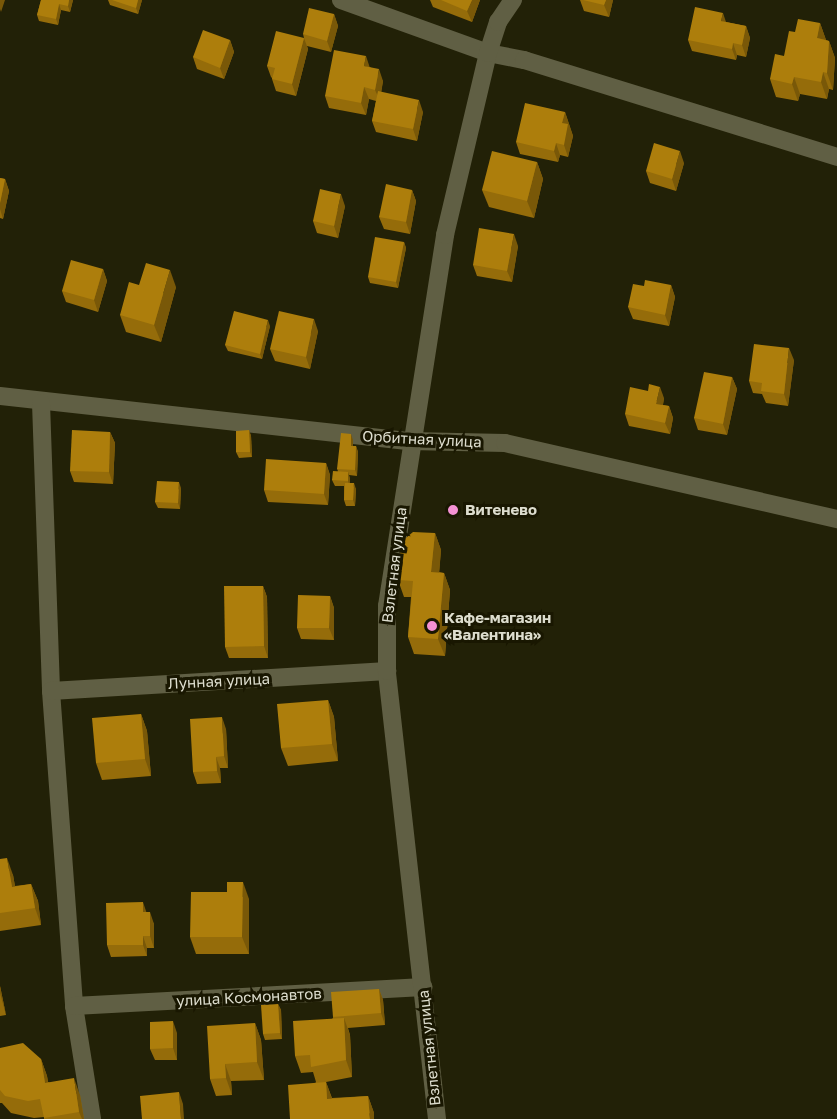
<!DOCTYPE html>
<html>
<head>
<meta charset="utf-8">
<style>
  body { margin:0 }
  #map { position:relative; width:837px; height:1119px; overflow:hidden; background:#222107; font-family:"Golos Text",sans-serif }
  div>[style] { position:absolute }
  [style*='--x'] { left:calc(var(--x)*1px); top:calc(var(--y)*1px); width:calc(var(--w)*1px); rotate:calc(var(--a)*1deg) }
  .minor>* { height:18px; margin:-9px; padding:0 9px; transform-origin:9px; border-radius:9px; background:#605f44 }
  .wall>* { inset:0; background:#956c0a }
  .shaded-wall>* { inset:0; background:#795808 }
  .building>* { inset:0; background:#ad7e0c }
  .dots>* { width:16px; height:16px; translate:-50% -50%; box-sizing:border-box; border:3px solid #191701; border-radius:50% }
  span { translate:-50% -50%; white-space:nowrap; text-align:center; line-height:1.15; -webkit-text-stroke:6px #191701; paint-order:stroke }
  .street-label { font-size:15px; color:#ddddce }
  .poi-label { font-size:15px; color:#ddddce; font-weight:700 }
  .left { translate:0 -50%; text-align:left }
</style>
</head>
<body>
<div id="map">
  <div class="minor">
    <div style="--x:341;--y:0;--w:156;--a:19.8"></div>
    <div style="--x:488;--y:53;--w:37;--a:11"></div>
    <div style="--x:524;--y:60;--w:328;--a:17.2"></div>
    <div style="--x:0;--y:396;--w:412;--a:6.3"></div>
    <div style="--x:410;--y:441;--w:95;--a:1.2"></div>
    <div style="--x:505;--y:443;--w:341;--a:12.9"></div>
    <div style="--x:41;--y:403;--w:288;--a:88"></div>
    <div style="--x:51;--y:691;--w:316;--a:85.8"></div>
    <div style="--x:74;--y:1006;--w:114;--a:80.9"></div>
    <div style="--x:51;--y:691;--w:337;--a:-3.4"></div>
    <div style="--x:74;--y:1006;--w:350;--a:-3.1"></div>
    <div style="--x:437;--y:1119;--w:451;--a:-96.4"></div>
    <div style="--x:387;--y:671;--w:65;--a:-90"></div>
    <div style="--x:387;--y:606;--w:376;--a:-81.1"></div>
    <div style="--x:445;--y:235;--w:187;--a:-76.7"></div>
    <div style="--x:488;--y:53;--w:33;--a:-72"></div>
    <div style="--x:498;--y:22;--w:27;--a:-56"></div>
  </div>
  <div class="wall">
    <div style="clip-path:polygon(41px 0,73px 0,70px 12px,61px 10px,58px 25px,39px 21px,37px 15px)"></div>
    <div style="clip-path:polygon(108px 0,142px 0,138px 14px,110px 5px)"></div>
    <div style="clip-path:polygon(430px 0,480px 0,472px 22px,433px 7px)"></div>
    <div style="clip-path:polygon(580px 0,613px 0,609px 17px,584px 11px)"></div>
    <div style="clip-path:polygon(334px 14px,338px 26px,331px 52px,307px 46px,308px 49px,296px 96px,276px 91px,272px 79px,272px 78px,271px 77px,267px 66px,304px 38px,303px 34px)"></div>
    <div style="clip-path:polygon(726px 22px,746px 26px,750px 38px,746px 57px,737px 55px,736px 60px,692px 51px,688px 40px)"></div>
    <div style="clip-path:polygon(820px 23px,826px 40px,829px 41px,835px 58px,833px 90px,829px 89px,827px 99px,800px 94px,798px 101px,776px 97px,770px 79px,784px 56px)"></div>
    <div style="clip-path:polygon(230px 40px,234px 52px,224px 79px,197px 69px,193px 57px)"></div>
    <div style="clip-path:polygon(370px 67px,383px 81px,381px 92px,423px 112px,417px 141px,376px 132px,372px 121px,376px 101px,369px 99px,366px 115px,329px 108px,325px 96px)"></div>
    <div style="clip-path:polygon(565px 112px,573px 136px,568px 157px,560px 155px,558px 162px,520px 154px,516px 142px)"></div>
    <div style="clip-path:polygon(537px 162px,543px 179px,534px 218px,489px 207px,482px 190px)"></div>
    <div style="clip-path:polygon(684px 163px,676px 191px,650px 183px,646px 171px)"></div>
    <div style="clip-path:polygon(0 178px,5px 179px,9px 191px,3px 219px,0 218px)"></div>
    <div style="clip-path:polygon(412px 190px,416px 201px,410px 234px,384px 229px,379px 217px)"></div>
    <div style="clip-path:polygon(345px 206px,338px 238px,317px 233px,313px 221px)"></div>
    <div style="clip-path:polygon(404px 242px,406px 248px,398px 288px,370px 283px,368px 277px)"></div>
    <div style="clip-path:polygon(518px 246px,512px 282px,477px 276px,473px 265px)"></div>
    <div style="clip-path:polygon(103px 269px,107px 281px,98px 312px,66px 302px,62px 291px)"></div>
    <div style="clip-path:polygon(671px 285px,675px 297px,669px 326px,633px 319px,628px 307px,644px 286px)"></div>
    <div style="clip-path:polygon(176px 287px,161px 342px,126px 332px,120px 315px)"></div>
    <div style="clip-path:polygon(270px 326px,262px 359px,228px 351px,225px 345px)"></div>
    <div style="clip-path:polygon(318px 331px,310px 369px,275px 361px,270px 349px)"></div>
    <div style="clip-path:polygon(794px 360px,788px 406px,766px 403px,762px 394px,753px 393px,749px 381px)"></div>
    <div style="clip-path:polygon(732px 377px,737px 389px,727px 435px,698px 430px,694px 418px)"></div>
    <div style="clip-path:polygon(664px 398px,663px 405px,669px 406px,673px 418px,670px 434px,629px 426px,625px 414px)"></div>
    <div style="clip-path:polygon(249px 430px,251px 436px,252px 457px,239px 458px,236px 452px)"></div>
    <div style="clip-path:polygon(110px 432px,115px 443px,113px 484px,74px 482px,70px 471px)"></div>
    <div style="clip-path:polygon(353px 440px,353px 446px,356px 446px,358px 452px,357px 476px,349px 475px,350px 483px,356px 489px,355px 506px,346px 506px,344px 500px,344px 486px,335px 486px,332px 480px,338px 471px,337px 469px)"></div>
    <div style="clip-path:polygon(326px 463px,330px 475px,328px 505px,268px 502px,264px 490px)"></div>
    <div style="clip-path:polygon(181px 488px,180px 509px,158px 508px,155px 502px)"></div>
    <div style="clip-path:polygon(435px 533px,441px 550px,439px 572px,444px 573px,450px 590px,445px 656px,414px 654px,408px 637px,411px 597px,404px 597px,398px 580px)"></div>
    <div style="clip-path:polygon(263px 586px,267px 597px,268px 658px,229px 658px,225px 647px)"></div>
    <div style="clip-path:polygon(330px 596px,334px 608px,334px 640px,301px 639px,297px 628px)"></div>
    <div style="clip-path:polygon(328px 700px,334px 717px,338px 761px,288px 766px,281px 748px)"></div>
    <div style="clip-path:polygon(141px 714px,147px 731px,151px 776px,102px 780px,96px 763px)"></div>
    <div style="clip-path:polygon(226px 729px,228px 768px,220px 768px,221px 783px,197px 784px,193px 772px)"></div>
    <div style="clip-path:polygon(0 859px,13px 875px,15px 886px,31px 884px,38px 901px,41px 925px,0 931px)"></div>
    <div style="clip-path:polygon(227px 892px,249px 899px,249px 954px,196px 954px,190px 937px)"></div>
    <div style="clip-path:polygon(147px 912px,154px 924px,154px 948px,147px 948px,147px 956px,111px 957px,107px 945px)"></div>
    <div style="clip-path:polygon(0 986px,6px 1015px,0 1016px)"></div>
    <div style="clip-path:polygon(379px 989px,383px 1000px,385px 1025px,348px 1028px,350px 1035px,352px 1077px,326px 1082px,332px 1098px,368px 1096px,374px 1113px,290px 1119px,316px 1082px,313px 1072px,301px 1073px,295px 1056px,333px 1018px,333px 1017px)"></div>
    <div style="clip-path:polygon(278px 1004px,281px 1010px,282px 1039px,265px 1040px,263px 1034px)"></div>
    <div style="clip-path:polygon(255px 1023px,261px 1040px,264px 1080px,231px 1081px,232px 1095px,216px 1096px,210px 1079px)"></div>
    <div style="clip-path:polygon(177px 1033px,177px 1060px,155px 1060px,150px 1049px)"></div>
    <div style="clip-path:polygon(0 1048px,41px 1059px,47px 1076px,48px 1082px,80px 1095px,84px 1119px,44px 1119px,44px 1117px,34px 1118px,11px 1113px,2px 1103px,0 1103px)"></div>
  </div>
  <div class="shaded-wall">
    <div style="clip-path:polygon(0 0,5px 0,1px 12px,0 9px)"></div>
    <div style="clip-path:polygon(69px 0,73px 0,70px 12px,68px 6px)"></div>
    <div style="clip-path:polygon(138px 0,142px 0,138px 14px,136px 8px)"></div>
    <div style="clip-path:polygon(472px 0,480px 0,472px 22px,467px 11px)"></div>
    <div style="clip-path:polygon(606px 0,613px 0,609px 17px,604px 5px)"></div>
    <div style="clip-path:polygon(59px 4px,61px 10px,58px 25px,56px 19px)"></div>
    <div style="clip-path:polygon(723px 13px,727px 25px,721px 21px)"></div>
    <div style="clip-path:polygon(334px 14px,338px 26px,331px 52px,327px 41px)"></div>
    <div style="clip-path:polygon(820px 23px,826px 40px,817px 38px)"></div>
    <div style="clip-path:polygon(746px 26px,750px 38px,746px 57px,742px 45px)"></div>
    <div style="clip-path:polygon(304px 38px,308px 49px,296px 96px,292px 84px)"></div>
    <div style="clip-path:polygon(230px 40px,234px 52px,224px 79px,220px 68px)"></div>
    <div style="clip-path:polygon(829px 41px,835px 58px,833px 90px,827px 73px)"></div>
    <div style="clip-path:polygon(733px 43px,737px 55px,736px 60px,732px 49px)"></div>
    <div style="clip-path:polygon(366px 56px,370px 68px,364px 66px)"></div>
    <div style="clip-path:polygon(379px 69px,383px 81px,380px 101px,375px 90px)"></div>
    <div style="clip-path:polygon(823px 72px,829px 89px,827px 99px,821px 82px)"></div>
    <div style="clip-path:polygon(794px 77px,800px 94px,798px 101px,792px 84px)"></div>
    <div style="clip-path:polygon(364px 87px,369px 99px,366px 115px,361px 103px)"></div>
    <div style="clip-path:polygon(419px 100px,423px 112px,417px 141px,413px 129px)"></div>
    <div style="clip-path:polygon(565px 112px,573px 136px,568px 157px,564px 145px,562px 123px)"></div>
    <div style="clip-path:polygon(556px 143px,560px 155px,558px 162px,554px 151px)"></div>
    <div style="clip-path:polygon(680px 151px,684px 163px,676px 191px,672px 179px)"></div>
    <div style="clip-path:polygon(537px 162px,543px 179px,534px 218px,527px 201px)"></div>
    <div style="clip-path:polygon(5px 179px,9px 191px,3px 219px,0 209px,0 203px)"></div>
    <div style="clip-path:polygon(412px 190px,416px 201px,410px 234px,406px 222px)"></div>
    <div style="clip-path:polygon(341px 194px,345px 206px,338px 238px,334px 226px)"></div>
    <div style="clip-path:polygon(514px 234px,518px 246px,512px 282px,507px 271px)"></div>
    <div style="clip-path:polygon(404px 242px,406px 248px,398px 288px,396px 282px)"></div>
    <div style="clip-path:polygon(103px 269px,107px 281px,98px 312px,94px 300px)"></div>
    <div style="clip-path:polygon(170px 270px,176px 287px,161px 342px,154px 325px)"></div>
    <div style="clip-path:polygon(671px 285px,675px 297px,669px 326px,665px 315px)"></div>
    <div style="clip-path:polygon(314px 319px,318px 331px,310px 369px,306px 357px)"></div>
    <div style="clip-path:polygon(268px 320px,270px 326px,262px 359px,260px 354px)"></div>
    <div style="clip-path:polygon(789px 348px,794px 360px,788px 406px,784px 394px)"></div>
    <div style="clip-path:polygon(732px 377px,737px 389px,727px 435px,723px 424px)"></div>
    <div style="clip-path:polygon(660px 387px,664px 398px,661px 415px,656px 404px)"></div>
    <div style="clip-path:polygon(669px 406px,673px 418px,670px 434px,665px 423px)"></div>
    <div style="clip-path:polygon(249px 430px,251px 436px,252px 457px,250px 452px)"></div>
    <div style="clip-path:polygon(110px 432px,115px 443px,113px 484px,109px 472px)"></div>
    <div style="clip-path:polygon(351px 434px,353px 440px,353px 452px,351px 446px)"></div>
    <div style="clip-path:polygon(356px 446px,358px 452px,357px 476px,355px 470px)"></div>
    <div style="clip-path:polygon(326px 463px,330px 475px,328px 505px,324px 494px)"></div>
    <div style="clip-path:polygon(348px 472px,350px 478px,350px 487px,348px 481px)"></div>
    <div style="clip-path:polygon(179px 482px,181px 488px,180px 509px,178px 503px)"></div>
    <div style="clip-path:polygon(354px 483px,356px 489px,355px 506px,353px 500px)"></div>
    <div style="clip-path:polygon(435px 533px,441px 550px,438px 589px,431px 572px)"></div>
    <div style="clip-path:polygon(444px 573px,450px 590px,445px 656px,438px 639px)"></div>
    <div style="clip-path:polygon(263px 586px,267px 597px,268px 658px,264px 646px)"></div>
    <div style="clip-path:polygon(330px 596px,334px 608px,334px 640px,329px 628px)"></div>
    <div style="clip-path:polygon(328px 700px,334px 717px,338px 761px,332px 744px)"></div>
    <div style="clip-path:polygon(141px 714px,147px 731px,151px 776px,145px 759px)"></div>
    <div style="clip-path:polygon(222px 717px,226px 729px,228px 768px,224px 756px)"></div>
    <div style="clip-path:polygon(216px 757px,220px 768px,221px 783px,217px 771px)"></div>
    <div style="clip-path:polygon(7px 858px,13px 875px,18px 904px,12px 887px)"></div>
    <div style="clip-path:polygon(243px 882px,249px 899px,249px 954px,242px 937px)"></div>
    <div style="clip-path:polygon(31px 884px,38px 901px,41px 925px,35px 908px)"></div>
    <div style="clip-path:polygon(143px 902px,147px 914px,143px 912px)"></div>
    <div style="clip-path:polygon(150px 912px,154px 924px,154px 948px,150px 936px)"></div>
    <div style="clip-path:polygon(143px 936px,147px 948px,147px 956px,143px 945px)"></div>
    <div style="clip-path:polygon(0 986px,6px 1015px,0 993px)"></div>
    <div style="clip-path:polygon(379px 989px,383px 1000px,385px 1025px,381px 1013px)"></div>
    <div style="clip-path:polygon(278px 1004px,281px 1010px,282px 1039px,280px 1033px)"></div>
    <div style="clip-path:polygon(344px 1018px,350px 1035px,352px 1077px,346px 1060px)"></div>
    <div style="clip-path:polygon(173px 1021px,177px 1033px,177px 1060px,173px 1048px)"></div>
    <div style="clip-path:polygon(255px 1023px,261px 1040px,264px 1080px,257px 1062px)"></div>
    <div style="clip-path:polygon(41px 1059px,47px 1076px,51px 1100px,45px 1083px)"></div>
    <div style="clip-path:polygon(225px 1064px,231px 1081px,232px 1095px,226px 1078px)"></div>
    <div style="clip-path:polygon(74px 1078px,80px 1095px,84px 1119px,82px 1119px,79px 1112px)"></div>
    <div style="clip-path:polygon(326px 1082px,332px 1099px,327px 1099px)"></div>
    <div style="clip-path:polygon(179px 1092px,183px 1104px,184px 1119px,181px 1119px)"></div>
    <div style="clip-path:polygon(368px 1096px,374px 1113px,374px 1119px,370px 1119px)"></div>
  </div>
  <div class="building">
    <div style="clip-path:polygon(41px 0,69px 0,68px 6px,59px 4px,56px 19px,37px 15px)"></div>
    <div style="clip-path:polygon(112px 0,138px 0,136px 8px)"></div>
    <div style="clip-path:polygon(441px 0,472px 0,467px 11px)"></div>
    <div style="clip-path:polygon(583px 0,606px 0,604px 5px)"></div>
    <div style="clip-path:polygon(695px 7px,723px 13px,721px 21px,746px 26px,742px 45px,733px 43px,732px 49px,688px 40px)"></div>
    <div style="clip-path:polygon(309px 8px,334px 14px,327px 41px,303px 34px)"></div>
    <div style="clip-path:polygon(798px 19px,820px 23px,817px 38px,829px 41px,827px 73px,823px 72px,821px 82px,794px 77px,792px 84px,770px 79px,775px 54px,784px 56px,789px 31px,795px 32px)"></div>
    <div style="clip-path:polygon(203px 30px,230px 40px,220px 68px,193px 57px)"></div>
    <div style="clip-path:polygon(276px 31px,304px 38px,292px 84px,272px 79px,275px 68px,267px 66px)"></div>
    <div style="clip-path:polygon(334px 50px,366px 56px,364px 66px,379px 69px,375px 90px,364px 87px,361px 103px,325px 96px)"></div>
    <div style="clip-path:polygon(378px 91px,419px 100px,413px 129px,372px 121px)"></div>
    <div style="clip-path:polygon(525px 103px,565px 112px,562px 123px,568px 124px,564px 145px,556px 143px,554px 151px,516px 142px)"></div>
    <div style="clip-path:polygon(654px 143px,680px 151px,672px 179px,646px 171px)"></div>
    <div style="clip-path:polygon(492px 151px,537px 162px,527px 201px,482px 190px)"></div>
    <div style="clip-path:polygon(0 178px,5px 179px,0 203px)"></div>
    <div style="clip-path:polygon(386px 184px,412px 190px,406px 222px,379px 217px)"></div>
    <div style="clip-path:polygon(320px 189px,341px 194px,334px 226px,313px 221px)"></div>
    <div style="clip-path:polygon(479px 228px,514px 234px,507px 271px,473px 265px)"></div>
    <div style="clip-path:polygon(375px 237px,404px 242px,396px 282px,368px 277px)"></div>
    <div style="clip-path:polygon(71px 260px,103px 269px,94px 300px,62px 291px)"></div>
    <div style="clip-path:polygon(146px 263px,170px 270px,154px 325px,120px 315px,129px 282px,139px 285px)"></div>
    <div style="clip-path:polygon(645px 280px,671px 285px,665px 315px,628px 307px,633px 284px,644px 286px)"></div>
    <div style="clip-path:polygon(234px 311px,268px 320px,260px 354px,225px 345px)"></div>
    <div style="clip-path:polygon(279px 311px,314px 319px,306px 357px,270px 349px)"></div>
    <div style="clip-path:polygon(754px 344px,789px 348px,784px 394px,761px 391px,762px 383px,749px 381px)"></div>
    <div style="clip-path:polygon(704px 372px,732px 377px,723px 424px,694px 418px)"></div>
    <div style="clip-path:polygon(649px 384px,660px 387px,656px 404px,669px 406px,665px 423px,625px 414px,630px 387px,648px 391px)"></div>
    <div style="clip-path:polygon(72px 430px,110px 432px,109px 472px,70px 471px)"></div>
    <div style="clip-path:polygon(249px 430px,250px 452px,236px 452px,236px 431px)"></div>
    <div style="clip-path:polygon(341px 433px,351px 434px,351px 446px,356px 446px,355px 470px,337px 469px)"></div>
    <div style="clip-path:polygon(266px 459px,326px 463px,324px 494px,264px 490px)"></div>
    <div style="clip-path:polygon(333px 471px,348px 472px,348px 481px,332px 480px)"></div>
    <div style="clip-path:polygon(157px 481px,179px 482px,178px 503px,155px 502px)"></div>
    <div style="clip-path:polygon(345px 483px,354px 483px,353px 500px,344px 500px)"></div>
    <div style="clip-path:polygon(413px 532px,435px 533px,431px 572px,444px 573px,438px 639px,408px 637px,413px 581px,398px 580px,401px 542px)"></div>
    <div style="clip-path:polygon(224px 586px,263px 586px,264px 646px,225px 647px)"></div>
    <div style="clip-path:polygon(298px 595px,330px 596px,329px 628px,297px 628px)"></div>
    <div style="clip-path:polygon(328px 700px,332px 744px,281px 748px,277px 704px)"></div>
    <div style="clip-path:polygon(141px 714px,145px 759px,96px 763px,92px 718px)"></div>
    <div style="clip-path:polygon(222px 717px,224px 756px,216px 757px,217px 771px,193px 772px,190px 719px)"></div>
    <div style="clip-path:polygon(7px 858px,12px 887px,31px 884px,35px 908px,0 913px,0 859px)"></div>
    <div style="clip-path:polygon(227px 882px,243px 882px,242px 937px,190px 937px,191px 892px,227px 892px)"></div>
    <div style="clip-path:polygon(143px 902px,143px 912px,150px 912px,150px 936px,143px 936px,143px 945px,107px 945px,106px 903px)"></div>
    <div style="clip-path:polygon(379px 989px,381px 1013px,333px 1017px,331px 992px)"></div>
    <div style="clip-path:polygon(278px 1004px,280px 1033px,263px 1034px,261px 1005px)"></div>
    <div style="clip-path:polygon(344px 1018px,346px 1060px,311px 1067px,310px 1055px,295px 1056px,293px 1021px)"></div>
    <div style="clip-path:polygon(173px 1021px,173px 1048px,150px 1049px,150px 1022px)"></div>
    <div style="clip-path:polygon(255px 1023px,257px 1062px,225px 1064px,226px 1078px,210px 1079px,207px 1026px)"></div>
    <div style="clip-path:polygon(23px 1043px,41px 1059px,45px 1083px,74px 1078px,79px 1112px,44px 1118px,40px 1099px,28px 1101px,5px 1096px,0 1090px,0 1048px)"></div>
    <div style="clip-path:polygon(326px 1082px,327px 1099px,368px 1096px,370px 1119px,290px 1119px,288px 1085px)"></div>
    <div style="clip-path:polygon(179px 1092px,181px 1119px,142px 1119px,140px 1096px)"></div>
  </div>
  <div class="dots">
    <div style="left:453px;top:510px;background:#f491d3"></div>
    <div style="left:432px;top:626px;background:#f491d3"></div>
  </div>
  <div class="street-label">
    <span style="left:422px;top:439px;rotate:3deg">Орбитная улица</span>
    <span style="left:394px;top:565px;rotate:-83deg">Взлетная улица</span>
    <span style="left:219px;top:681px;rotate:-3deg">Лунная улица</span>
    <span style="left:249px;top:997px;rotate:-3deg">улица Космонавтов</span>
    <span style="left:429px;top:1048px;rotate:-96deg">Взлетная улица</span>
  </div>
  <div class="poi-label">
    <span class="left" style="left:465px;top:510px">Витенево</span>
    <span class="left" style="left:444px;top:626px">Кафе-магазин<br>«Валентина»</span>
  </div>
</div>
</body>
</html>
